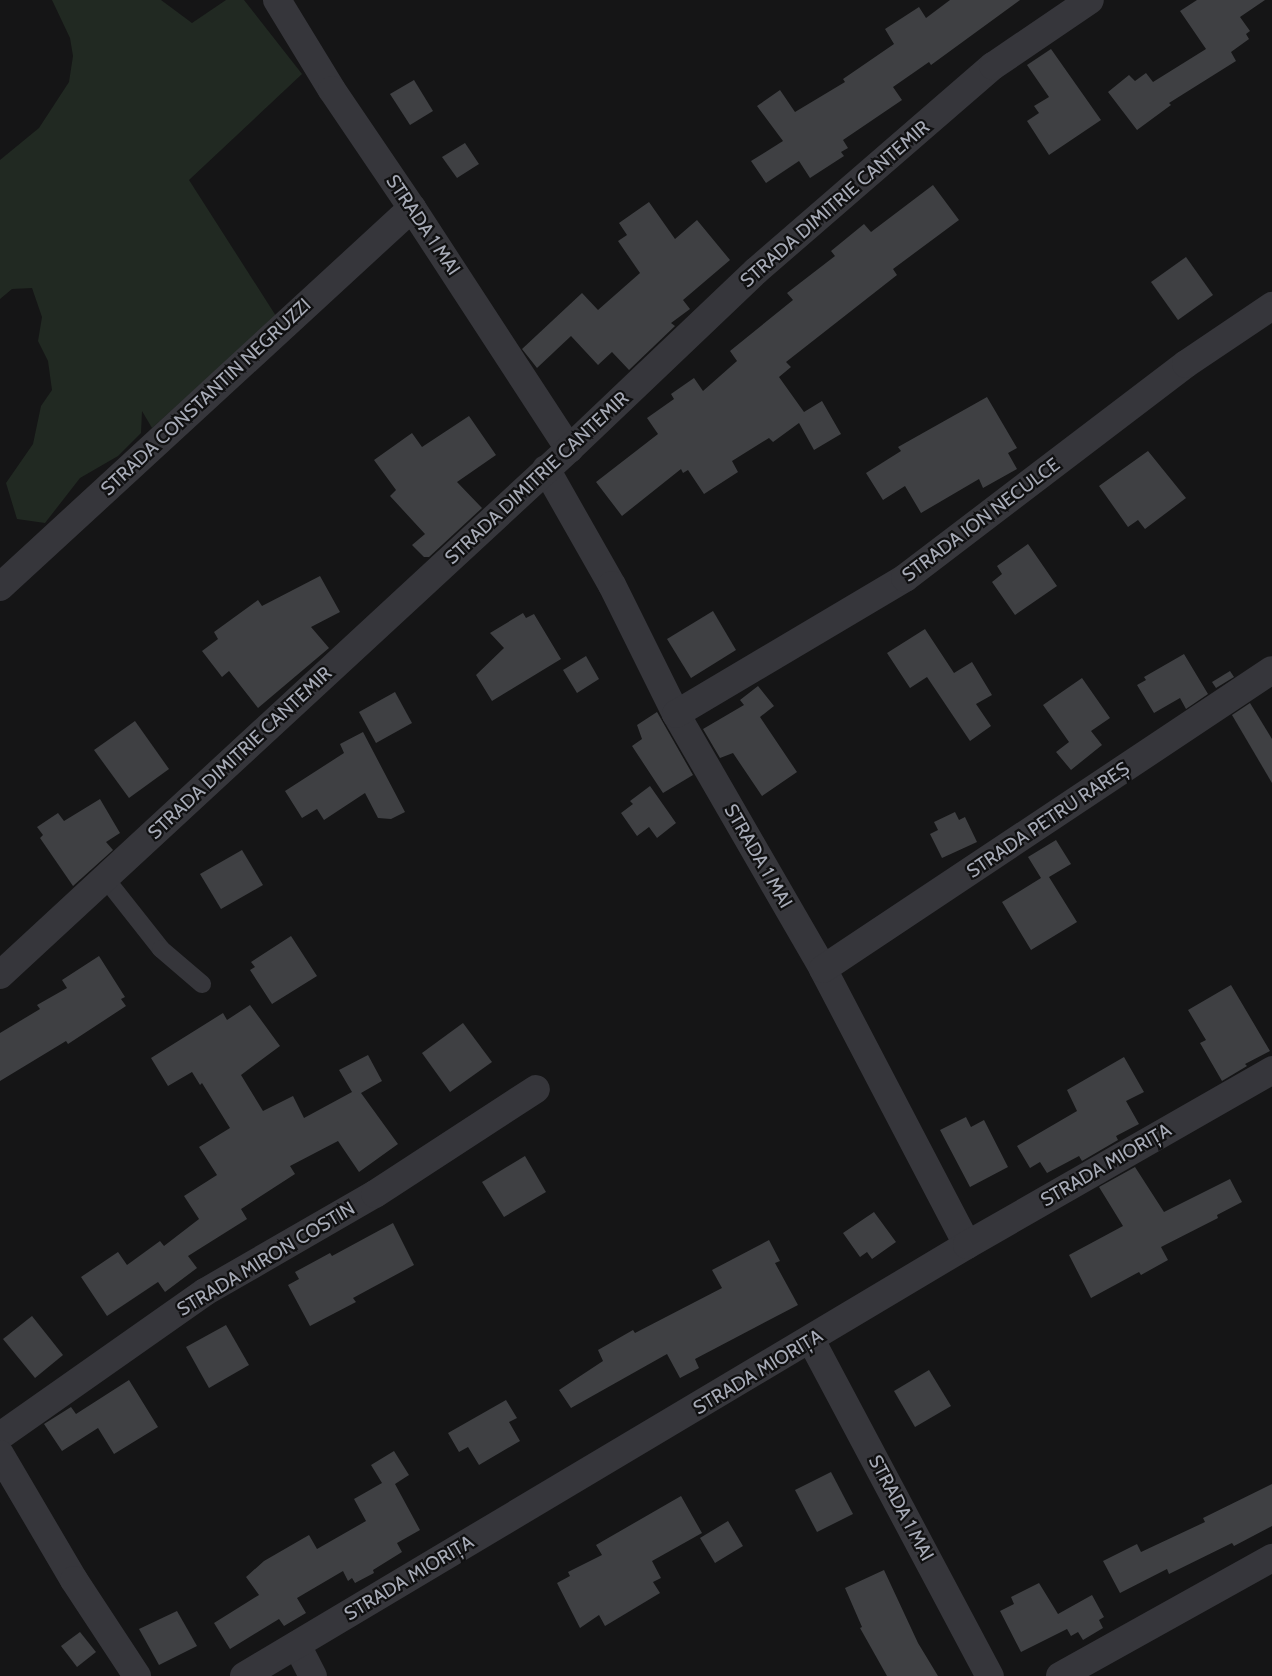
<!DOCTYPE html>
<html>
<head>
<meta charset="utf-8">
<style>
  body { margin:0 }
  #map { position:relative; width:1272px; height:1676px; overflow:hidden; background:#151516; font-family:Cabin,sans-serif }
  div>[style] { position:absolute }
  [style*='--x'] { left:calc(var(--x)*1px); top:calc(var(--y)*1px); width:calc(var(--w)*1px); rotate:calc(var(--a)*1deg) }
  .green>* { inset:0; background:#212922 }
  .building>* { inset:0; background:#3f4043 }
  .service>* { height:18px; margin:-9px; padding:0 9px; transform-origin:9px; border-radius:9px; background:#36363b }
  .minor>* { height:28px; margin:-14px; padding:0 14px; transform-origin:14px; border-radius:14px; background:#36363b }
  span { translate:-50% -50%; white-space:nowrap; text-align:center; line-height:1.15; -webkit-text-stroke:4.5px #101011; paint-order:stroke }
  .street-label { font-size:19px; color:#a7abb7 }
</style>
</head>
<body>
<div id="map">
  <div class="green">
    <div style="clip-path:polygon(52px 0,161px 0,192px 23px,226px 0,244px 0,302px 74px,189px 180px,276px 316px,152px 428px,142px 411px,141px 433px,118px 456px,80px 478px,45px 523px,17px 519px,6px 483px,33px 444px,41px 406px,52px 390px,48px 361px,38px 341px,42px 317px,32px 288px,12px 289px,0 299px,0 160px,39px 128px,69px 82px,73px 56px,70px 38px)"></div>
  </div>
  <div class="building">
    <div style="clip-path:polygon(950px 0,1020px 0,931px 65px,929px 62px,893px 87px,902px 100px,843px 140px,848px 148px,841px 152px,844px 156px,810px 178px,799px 161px,766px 183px,751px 161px,783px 141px,757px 106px,780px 90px,795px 112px,845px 82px,843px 79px,894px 44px,885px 29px,919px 7px,926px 18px)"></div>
    <div style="clip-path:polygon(1197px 0,1265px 0,1240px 17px,1250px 31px,1246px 34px,1249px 39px,1231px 52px,1236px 61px,1169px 103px,1171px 105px,1137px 130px,1108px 92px,1129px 75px,1135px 81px,1146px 73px,1153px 82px,1206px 49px,1180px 11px)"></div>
    <div style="clip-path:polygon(1051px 49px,1101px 120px,1049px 155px,1027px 121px,1039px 113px,1034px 106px,1049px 97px,1027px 65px)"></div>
    <div style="clip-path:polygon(414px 80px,433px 111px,410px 125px,390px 94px)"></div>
    <div style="clip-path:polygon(465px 143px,479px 164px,457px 178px,442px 157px)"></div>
    <div style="clip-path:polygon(933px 185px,959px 220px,893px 269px,897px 275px,786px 362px,791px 367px,779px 377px,804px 412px,822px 401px,841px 434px,814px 450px,799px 423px,773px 442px,769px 438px,732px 461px,738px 472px,704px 494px,688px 470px,683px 473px,681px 469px,622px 516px,596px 482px,658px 434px,647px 418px,674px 399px,671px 394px,694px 378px,703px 391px,737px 361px,730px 351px,793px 300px,787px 293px,835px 256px,831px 251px,864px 224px,871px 232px)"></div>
    <div style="clip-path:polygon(649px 202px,675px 239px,697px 220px,730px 260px,683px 300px,690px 309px,671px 323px,675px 326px,629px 370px,612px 352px,598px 365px,571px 336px,537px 368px,522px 349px,582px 293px,598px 310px,640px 273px,618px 241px,627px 235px,619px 223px)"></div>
    <div style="clip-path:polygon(1186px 257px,1213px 295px,1178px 320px,1151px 282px)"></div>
    <div style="clip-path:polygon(987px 397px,1017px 448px,1008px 453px,1017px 469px,983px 488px,979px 479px,921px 513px,905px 486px,883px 500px,866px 473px,901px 451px,898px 447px)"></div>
    <div style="clip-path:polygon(469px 416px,496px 455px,457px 482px,482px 508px,429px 557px,424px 557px,412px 545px,425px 534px,390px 496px,396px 490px,374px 460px,412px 433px,422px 447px)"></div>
    <div style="clip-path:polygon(1148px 451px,1186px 498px,1145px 529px,1138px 520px,1128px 527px,1099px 486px)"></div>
    <div style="clip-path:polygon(1028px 544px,1057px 586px,1015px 615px,992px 582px,1002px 574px,997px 566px)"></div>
    <div style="clip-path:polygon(320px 576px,340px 612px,311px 627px,329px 648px,258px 708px,229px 671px,222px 677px,202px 651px,218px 639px,214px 632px,258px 600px,262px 606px)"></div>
    <div style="clip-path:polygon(713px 611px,736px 650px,691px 678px,667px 639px)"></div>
    <div style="clip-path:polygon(523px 613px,526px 618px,534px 614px,561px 659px,492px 701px,476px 675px,504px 648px,490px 633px)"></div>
    <div style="clip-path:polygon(925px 629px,954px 673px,972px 662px,992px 695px,976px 704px,991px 726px,970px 741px,927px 677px,910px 688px,887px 653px)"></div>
    <div style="clip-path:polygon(1184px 654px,1208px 694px,1186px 709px,1180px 698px,1154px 713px,1137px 685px,1146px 680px,1144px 677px)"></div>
    <div style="clip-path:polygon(586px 656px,599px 679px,577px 693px,563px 670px)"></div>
    <div style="clip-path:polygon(1230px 671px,1234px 677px,1216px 688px,1212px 682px)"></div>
    <div style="clip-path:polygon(1082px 678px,1110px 718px,1091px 731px,1102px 745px,1071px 770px,1056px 752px,1069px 742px,1043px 705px)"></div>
    <div style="clip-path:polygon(758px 686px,774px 706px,760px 717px,797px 772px,762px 796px,733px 753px,720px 758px,703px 729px,744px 705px,740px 700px)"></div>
    <div style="clip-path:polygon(395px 692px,412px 723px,376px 743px,359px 712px)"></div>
    <div style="clip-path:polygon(1250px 703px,1272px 739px,1272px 783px,1232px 715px)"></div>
    <div style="clip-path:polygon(657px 712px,693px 775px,663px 793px,632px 746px,642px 739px,637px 725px)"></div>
    <div style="clip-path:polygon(135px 721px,169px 769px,129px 798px,94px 750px)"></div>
    <div style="clip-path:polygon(363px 732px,405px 812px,391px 819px,378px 818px,365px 793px,324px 820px,317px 809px,302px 818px,285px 791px,344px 753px,340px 744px)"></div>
    <div style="clip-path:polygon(650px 786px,676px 823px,657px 838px,649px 827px,637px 836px,621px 813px,633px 804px,630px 801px)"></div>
    <div style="clip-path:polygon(100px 799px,120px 833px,106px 842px,113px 850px,73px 886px,40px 838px,43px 835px,37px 827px,58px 813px,64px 821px)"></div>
    <div style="clip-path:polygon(955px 812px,959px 820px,965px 817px,977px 842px,942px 858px,930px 834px,938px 830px,934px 822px)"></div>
    <div style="clip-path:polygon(1056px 840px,1071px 864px,1049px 877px,1077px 922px,1031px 950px,1002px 902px,1041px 878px,1028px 857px)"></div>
    <div style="clip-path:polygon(242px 850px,263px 885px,221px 909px,200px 874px)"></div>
    <div style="clip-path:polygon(291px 936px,317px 976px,272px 1004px,250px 970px,255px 967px,251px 962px)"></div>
    <div style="clip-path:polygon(99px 956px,125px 997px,121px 999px,126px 1006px,68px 1044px,66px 1041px,0 1081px,0 1033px,40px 1009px,37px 1005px,67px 988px,62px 980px)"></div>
    <div style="clip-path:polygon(1231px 985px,1270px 1051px,1245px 1064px,1247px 1066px,1222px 1081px,1200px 1043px,1206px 1040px,1188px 1010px)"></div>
    <div style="clip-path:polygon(250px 1005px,280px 1046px,241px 1075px,263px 1111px,293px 1096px,304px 1118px,352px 1092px,339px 1070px,368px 1055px,382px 1081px,361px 1093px,398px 1144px,359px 1172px,338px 1141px,290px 1166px,295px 1174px,241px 1209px,247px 1219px,188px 1256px,197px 1268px,165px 1292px,158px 1282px,107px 1316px,81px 1277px,118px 1252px,127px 1265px,160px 1241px,164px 1246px,199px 1219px,184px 1196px,217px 1175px,199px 1147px,230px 1128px,202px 1083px,200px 1085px,192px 1072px,168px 1086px,151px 1058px,223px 1013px,227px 1020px)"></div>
    <div style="clip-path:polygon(463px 1023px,492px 1062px,450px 1092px,422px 1053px)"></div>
    <div style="clip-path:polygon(1124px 1057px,1144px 1092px,1126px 1101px,1139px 1124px,1116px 1136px,1118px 1140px,1082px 1161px,1079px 1156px,1047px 1173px,1040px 1162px,1030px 1168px,1017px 1146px,1077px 1111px,1067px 1090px)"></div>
    <div style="clip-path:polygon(966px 1117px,971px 1127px,984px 1120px,1008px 1167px,970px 1187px,940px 1130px)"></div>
    <div style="clip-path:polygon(525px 1156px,546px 1192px,504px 1217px,482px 1182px)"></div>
    <div style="clip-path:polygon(1135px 1167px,1164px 1212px,1230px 1179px,1242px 1202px,1217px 1215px,1218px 1218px,1161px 1247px,1168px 1260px,1141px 1275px,1139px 1272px,1091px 1298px,1069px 1255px,1123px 1226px,1099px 1187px)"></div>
    <div style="clip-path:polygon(874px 1212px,896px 1242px,872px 1259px,867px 1252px,860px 1257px,843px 1233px)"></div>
    <div style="clip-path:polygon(393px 1223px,414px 1265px,353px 1298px,356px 1302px,310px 1326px,288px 1285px,299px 1279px,295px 1272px,330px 1253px,332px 1256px)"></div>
    <div style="clip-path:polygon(769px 1240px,780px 1261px,775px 1263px,798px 1305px,695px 1359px,699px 1368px,680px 1378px,667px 1354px,571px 1408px,559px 1390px,603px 1361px,598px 1350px,633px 1330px,635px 1333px,722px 1288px,712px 1270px)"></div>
    <div style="clip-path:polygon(32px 1316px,63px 1355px,35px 1378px,3px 1339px)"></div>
    <div style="clip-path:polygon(226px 1325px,249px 1365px,209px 1388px,186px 1347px)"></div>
    <div style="clip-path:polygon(929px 1370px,951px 1406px,915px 1427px,894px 1391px)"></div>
    <div style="clip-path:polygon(129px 1380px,158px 1427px,114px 1454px,98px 1428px,62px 1451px,44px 1424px,71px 1407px,76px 1414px)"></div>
    <div style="clip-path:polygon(506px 1400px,517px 1418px,509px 1422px,520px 1441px,479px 1465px,468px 1447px,459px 1452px,448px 1433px)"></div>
    <div style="clip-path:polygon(394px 1451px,409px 1475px,395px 1484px,420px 1530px,397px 1543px,402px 1552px,373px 1570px,374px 1573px,355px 1583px,352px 1578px,348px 1581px,343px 1571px,297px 1598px,306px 1613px,284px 1626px,279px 1619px,230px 1649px,214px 1623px,259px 1595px,246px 1577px,264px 1561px,309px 1535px,317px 1549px,366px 1521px,354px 1499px,382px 1483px,371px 1465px)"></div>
    <div style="clip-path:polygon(831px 1472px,853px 1514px,817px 1532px,795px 1490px)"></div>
    <div style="clip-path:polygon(1272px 1484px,1272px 1526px,1234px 1546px,1232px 1543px,1169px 1574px,1167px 1569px,1120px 1593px,1103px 1561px,1137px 1544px,1141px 1552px,1205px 1522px,1203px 1518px)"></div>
    <div style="clip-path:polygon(681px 1496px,702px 1533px,652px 1561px,661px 1578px,653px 1582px,660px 1593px,605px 1626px,599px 1615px,580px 1628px,557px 1583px,570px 1576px,568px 1572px,602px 1555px,596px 1545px)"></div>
    <div style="clip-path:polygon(728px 1521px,743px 1546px,715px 1563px,700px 1538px)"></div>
    <div style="clip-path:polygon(884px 1570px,918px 1643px,938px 1676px,887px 1676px,860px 1628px,862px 1627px,845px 1588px)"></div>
    <div style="clip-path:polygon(1039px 1583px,1058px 1614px,1092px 1595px,1104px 1617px,1099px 1620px,1103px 1628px,1083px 1640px,1078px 1632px,1071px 1636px,1067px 1629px,1021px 1652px,1000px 1611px,1014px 1604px,1011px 1597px)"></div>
    <div style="clip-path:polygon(177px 1611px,197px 1646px,159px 1665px,139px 1629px)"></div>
    <div style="clip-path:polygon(80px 1632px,96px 1652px,77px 1667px,61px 1646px)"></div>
  </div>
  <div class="service">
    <div style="--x:105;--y:878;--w:90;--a:51.7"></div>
    <div style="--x:161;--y:949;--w:54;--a:40.5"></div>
  </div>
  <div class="minor">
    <div style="--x:277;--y:0;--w:105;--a:58.6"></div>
    <div style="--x:332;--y:90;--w:143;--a:55.9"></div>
    <div style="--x:412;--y:208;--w:288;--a:56.9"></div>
    <div style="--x:546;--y:469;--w:133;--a:60.4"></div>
    <div style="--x:612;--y:585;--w:144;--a:63.6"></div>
    <div style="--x:676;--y:714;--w:294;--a:60"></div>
    <div style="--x:823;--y:969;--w:311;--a:62.4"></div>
    <div style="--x:0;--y:587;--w:560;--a:-42.61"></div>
    <div style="--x:676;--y:714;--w:266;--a:-30.7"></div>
    <div style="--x:905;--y:578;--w:353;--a:-37.3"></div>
    <div style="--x:1186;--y:364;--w:104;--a:-34"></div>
    <div style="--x:823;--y:969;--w:539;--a:-33.66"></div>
    <div style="--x:0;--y:975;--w:775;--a:-42.75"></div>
    <div style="--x:569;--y:449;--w:258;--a:-43.6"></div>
    <div style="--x:756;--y:271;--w:313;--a:-40.9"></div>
    <div style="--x:993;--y:66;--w:117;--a:-34.2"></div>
    <div style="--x:811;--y:1340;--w:381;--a:62"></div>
    <div style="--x:0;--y:1436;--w:251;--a:-35.1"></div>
    <div style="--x:205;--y:1292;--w:196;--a:-30"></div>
    <div style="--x:375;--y:1194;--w:192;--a:-33.1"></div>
    <div style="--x:0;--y:1454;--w:146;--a:59.6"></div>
    <div style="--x:74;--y:1580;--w:115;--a:56.7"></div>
    <div style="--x:297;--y:1645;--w:35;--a:63"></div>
    <div style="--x:244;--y:1676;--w:842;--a:-30.8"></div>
    <div style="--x:967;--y:1245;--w:352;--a:-29.8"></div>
    <div style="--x:1060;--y:1676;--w:243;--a:-29.1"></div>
  </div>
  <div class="street-label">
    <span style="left:835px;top:204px;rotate:-41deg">STRADA DIMITRIE CANTEMIR</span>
    <span style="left:423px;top:225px;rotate:56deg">STRADA 1 MAI</span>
    <span style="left:206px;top:397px;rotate:-43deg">STRADA CONSTANTIN NEGRUZZI</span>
    <span style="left:537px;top:478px;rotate:-43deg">STRADA DIMITRIE CANTEMIR</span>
    <span style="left:981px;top:520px;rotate:-37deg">STRADA ION NECULCE</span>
    <span style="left:240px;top:753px;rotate:-43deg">STRADA DIMITRIE CANTEMIR</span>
    <span style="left:1048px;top:820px;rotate:-34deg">STRADA PETRU RAREȘ</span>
    <span style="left:758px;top:856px;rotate:60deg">STRADA 1 MAI</span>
    <span style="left:1106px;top:1165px;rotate:-30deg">STRADA MIORIȚA</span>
    <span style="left:266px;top:1259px;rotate:-31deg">STRADA MIRON COSTIN</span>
    <span style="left:758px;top:1372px;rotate:-31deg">STRADA MIORIȚA</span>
    <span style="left:901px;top:1508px;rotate:62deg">STRADA 1 MAI</span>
    <span style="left:409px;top:1578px;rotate:-31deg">STRADA MIORIȚA</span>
  </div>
</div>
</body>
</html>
